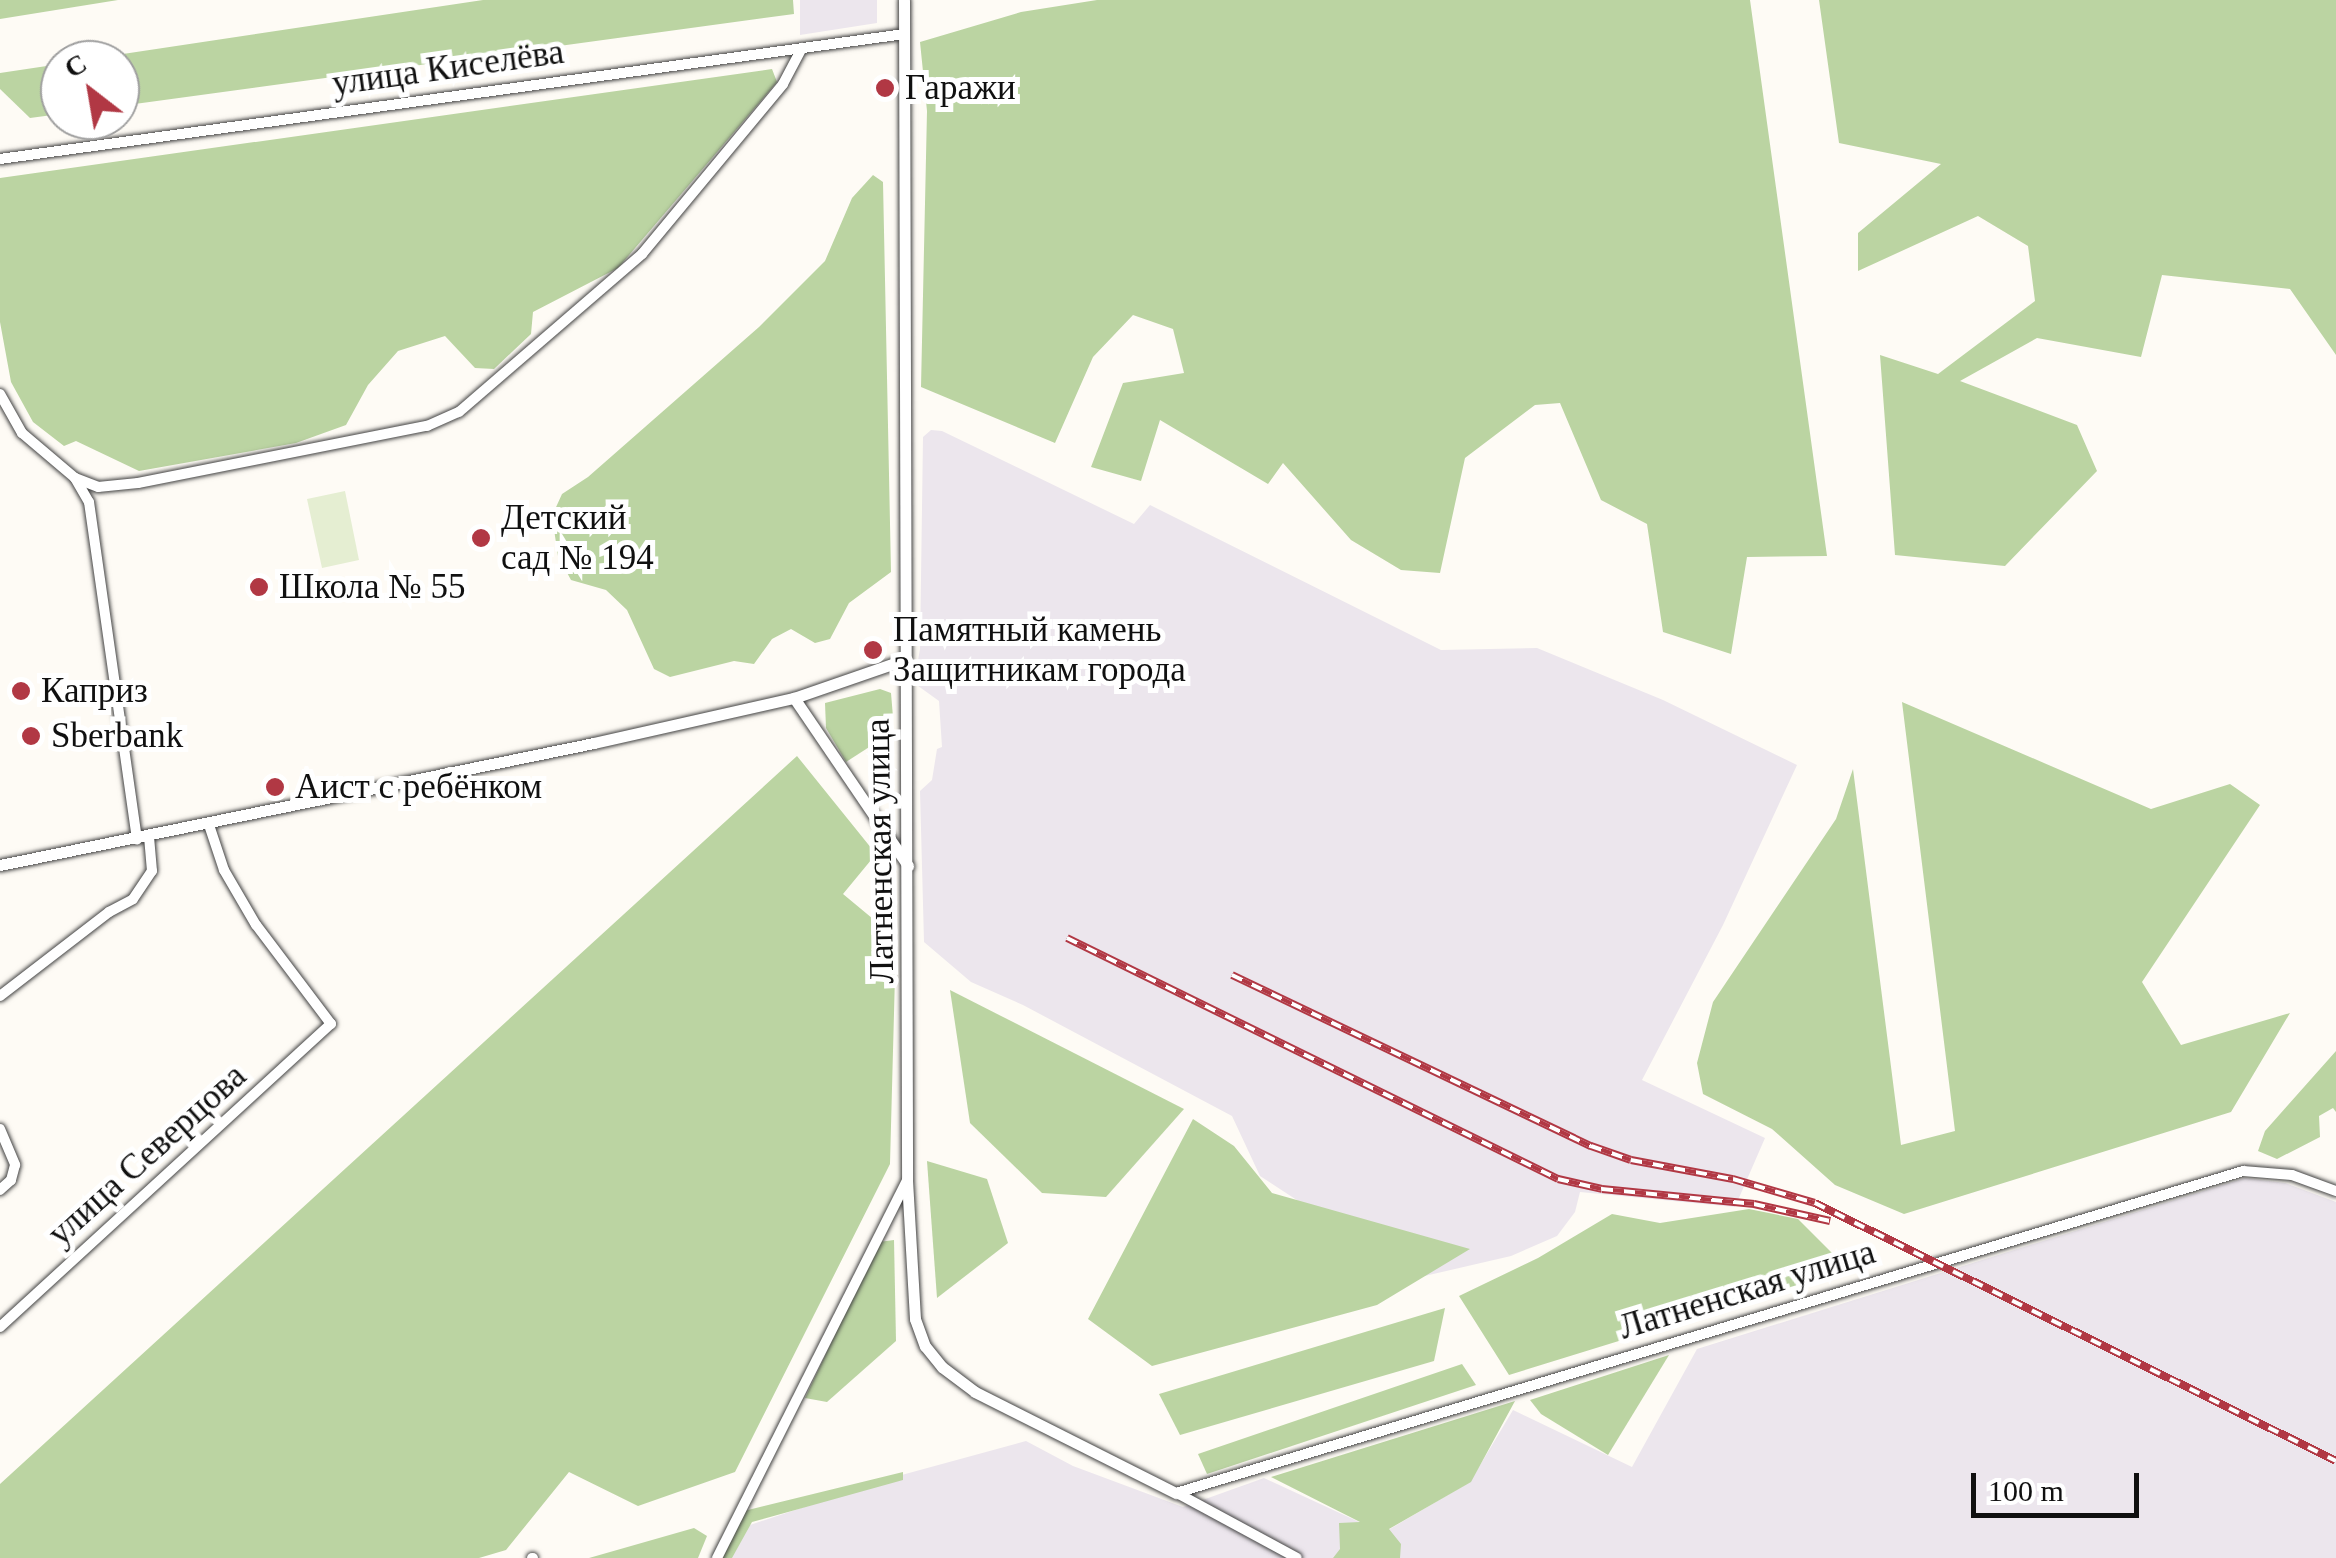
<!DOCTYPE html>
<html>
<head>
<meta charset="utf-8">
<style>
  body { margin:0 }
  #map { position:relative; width:2336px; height:1558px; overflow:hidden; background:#fefbf5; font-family:Georgia,serif }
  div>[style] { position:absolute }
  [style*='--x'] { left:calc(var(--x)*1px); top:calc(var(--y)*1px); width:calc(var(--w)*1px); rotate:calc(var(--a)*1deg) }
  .industrial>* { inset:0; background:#ece6ed }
  .forest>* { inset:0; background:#bbd4a2 }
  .pitch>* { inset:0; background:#e5eed2 }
  .roads { filter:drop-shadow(0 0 2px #434343) drop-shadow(0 0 2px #434343) }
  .minor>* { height:10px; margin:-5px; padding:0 5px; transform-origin:5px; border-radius:5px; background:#fff }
  .tertiary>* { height:11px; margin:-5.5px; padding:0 5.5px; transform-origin:5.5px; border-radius:5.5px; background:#fff }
  .rail>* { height:8px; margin-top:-4px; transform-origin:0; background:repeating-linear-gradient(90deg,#fff 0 11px,#b13844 0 22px); box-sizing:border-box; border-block:2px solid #b13844 }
  .dots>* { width:28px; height:28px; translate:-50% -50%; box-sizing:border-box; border:5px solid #fff; border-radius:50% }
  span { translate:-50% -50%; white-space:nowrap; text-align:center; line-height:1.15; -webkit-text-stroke:10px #fff; paint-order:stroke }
  .street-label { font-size:35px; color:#101010 }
  .poi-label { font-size:35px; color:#101010 }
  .left { translate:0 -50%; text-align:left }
  .north { position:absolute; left:40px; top:40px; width:100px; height:100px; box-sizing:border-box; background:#fff; border:2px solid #9f9f9f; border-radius:50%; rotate:329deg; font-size:28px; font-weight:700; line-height:40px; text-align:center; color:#101010 }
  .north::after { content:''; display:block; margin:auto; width:35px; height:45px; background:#b13844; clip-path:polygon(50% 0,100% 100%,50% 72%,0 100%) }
  .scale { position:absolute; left:1971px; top:1473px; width:168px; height:45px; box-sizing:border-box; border:5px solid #101010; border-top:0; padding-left:12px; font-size:30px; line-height:35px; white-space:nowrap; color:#101010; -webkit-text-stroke:8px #fff; paint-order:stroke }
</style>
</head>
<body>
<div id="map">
  <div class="industrial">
    <div style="clip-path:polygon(800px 0,877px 0,877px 23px,800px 35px)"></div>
    <div style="clip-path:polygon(931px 430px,942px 431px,1134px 524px,1150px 505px,1441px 650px,1537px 648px,1663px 700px,1797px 765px,1723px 925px,1642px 1080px,1765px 1138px,1735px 1207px,1580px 1192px,1575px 1212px,1557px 1236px,1511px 1256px,1416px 1278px,1260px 1176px,1232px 1116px,1023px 1005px,971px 982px,924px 942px,920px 791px,932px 780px,937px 749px,942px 747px,939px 701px,914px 683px,920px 649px,923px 437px)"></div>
    <div style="clip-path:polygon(2245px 1178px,2285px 1183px,2336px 1202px,2336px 1558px,731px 1558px,747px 1526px,898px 1476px,1026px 1441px,1073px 1466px,1183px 1507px,1264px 1478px,1383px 1533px,1470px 1482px,1513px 1410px,1632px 1467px,1697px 1349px)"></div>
  </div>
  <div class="forest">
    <div style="clip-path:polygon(0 0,118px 0,0 19px)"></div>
    <div style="clip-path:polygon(483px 0,793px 0,794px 14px,120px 106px,120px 60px,83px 60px)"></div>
    <div style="clip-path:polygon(1097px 0,1750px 0,1827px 556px,1747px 557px,1731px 654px,1663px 632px,1647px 524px,1601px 500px,1560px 403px,1535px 405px,1465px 458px,1440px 573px,1401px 570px,1351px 540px,1283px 463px,1268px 484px,1160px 420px,1141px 481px,1091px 467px,1123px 383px,1184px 373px,1173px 329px,1133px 315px,1093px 357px,1055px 443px,921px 387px,927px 111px,920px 42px,1021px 12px)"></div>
    <div style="clip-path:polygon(1819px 0,2336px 0,2336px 355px,2290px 289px,2162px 275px,2141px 357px,2037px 338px,1960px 381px,2077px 425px,2097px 471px,2005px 566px,1895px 555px,1880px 355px,1938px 374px,2035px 301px,2028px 246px,1978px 216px,1858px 271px,1858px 233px,1941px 164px,1839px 143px)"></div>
    <div style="clip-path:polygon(60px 64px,60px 114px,30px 118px,0 89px,0 73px)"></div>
    <div style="clip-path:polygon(772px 69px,777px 82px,618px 268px,533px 312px,531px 334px,494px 369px,475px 368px,445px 336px,398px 351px,368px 385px,346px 425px,296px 443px,139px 471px,76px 441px,64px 446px,33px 422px,11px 382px,0 322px,0 178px)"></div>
    <div style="clip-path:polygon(873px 175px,883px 182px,891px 572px,849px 603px,830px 639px,815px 643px,791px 629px,772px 639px,754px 664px,734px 661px,670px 677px,654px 669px,627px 610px,606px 590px,571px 580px,558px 556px,552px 516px,562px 494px,588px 477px,759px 327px,825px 261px,852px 198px)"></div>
    <div style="clip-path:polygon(880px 689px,891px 693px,893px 717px,877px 742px,846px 762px,826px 728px,825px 703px)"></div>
    <div style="clip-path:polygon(1902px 702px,2151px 809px,2230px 784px,2260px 805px,2142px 982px,2181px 1045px,2290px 1013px,2231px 1112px,1904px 1214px,1835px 1185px,1772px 1129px,1703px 1094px,1697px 1063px,1713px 1002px,1836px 819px,1853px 769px,1901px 1145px,1955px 1131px)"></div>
    <div style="clip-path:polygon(797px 756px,876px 854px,843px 894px,896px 938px,890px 1164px,735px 1472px,638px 1506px,569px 1472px,506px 1550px,479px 1558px,0 1558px,0 1484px)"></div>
    <div style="clip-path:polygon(950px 990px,1184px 1109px,1106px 1197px,1042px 1193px,970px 1123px)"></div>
    <div style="clip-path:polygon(2336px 1051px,2336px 1112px,2333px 1108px,2319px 1116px,2320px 1137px,2277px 1159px,2258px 1151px,2265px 1131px)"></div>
    <div style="clip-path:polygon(1193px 1119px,1234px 1146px,1272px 1193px,1470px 1249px,1377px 1305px,1152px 1366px,1088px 1319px)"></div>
    <div style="clip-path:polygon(927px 1161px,987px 1179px,1008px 1243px,937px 1298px)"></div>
    <div style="clip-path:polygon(1749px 1209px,1798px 1219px,1849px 1270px,1509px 1375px,1459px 1296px,1538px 1258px,1612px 1214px,1660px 1223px)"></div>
    <div style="clip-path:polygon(894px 1240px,896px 1341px,827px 1402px,805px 1398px,879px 1242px)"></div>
    <div style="clip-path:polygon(1445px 1308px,1434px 1361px,1180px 1435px,1159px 1394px)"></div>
    <div style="clip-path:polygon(1669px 1355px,1608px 1455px,1541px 1414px,1530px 1400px)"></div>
    <div style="clip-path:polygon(1462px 1364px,1476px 1385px,1207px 1474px,1198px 1454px)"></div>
    <div style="clip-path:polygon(1515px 1401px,1471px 1482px,1389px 1529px,1401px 1544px,1400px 1558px,1333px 1558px,1340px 1549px,1339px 1523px,1360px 1522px,1271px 1477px)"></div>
    <div style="clip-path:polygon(903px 1472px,903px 1480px,752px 1522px,732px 1558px,717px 1558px,744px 1511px)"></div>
    <div style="clip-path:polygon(694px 1528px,707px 1536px,698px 1558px,589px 1558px)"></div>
  </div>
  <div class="pitch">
    <div style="clip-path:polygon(345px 491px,359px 560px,322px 568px,307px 499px)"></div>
  </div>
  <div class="roads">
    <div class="minor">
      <div style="--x:0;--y:159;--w:913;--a:-7.87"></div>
      <div style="--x:0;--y:394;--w:45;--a:60.6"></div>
      <div style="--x:22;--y:433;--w:70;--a:40.3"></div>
      <div style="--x:75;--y:478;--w:28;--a:60"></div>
      <div style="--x:89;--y:502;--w:341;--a:81.9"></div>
      <div style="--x:75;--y:478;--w:25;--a:21"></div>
      <div style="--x:98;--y:487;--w:40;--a:-5.7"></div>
      <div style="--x:138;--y:483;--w:295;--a:-11.2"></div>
      <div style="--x:427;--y:426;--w:35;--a:-24"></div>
      <div style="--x:459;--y:412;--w:242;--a:-40.8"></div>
      <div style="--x:642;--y:254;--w:221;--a:-50.3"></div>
      <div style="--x:783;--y:84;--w:41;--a:-62.2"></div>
      <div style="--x:0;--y:996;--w:138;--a:-37.6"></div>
      <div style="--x:109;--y:912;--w:27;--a:-28"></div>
      <div style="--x:133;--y:899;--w:34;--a:-56"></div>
      <div style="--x:152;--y:871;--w:34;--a:-95"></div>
      <div style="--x:0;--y:1129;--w:39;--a:67"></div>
      <div style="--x:15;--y:1165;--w:16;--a:105"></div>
      <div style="--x:11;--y:1180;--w:15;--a:138"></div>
      <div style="--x:0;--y:1327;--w:449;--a:-42.5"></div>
      <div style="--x:331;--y:1024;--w:124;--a:-127.1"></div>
      <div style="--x:256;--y:925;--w:64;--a:-120.2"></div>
      <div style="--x:224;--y:870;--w:47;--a:-108.4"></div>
      <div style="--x:1176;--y:1493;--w:1115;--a:-16.79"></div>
      <div style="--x:2243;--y:1171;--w:49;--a:4.7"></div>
      <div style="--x:2292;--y:1175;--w:47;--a:20"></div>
      <div style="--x:1177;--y:1493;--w:136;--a:28.4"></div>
      <div style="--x:532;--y:1558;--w:1;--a:0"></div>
      <div style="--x:717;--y:1558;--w:423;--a:-63.3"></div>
    </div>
    <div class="tertiary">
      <div style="--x:904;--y:0;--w:1180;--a:89.85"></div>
      <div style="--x:907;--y:1180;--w:139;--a:86.7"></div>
      <div style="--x:915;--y:1319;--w:29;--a:70"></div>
      <div style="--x:925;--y:1346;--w:27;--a:51"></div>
      <div style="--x:942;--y:1367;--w:41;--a:37.1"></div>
      <div style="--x:975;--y:1392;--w:225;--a:26.7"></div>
      <div style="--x:794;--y:698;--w:203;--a:55.8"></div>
      <div style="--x:0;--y:865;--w:606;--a:-11.61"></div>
      <div style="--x:594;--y:743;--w:205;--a:-12.7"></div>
      <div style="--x:794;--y:698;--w:116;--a:-19.1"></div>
    </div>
  </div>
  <div class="rail">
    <div style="--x:1067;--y:938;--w:547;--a:26.14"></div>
    <div style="--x:1558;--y:1179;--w:45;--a:12.8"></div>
    <div style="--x:1602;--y:1189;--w:153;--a:5.6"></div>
    <div style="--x:1754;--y:1204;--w:78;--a:12.6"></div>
    <div style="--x:1232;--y:975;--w:398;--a:25.5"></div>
    <div style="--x:1591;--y:1146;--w:42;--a:19.3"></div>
    <div style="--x:1631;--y:1160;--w:104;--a:10.6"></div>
    <div style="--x:1733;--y:1179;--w:85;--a:16.3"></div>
    <div style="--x:1815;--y:1203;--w:581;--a:26.34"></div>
  </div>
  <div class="dots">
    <div style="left:885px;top:88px;background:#b13844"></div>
    <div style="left:481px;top:538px;background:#b13844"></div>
    <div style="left:259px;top:587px;background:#b13844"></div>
    <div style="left:873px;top:650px;background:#b13844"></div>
    <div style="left:21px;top:691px;background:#b13844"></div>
    <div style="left:31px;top:736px;background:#b13844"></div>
    <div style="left:275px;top:787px;background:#b13844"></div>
  </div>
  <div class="street-label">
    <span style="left:448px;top:68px;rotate:-8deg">улица Киселёва</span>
    <span style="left:880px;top:851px;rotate:-91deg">Латненская улица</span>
    <span style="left:147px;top:1155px;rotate:-42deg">улица Северцова</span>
    <span style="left:1747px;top:1290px;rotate:-17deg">Латненская улица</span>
  </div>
  <div class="poi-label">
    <span class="left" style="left:905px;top:88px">Гаражи</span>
    <span class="left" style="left:501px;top:538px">Детский<br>сад № 194</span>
    <span class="left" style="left:279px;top:587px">Школа № 55</span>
    <span class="left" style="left:893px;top:650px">Памятный камень<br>Защитникам города</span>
    <span class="left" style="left:41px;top:691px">Каприз</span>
    <span class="left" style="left:51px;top:736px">Sberbank</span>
    <span class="left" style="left:295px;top:787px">Аист с ребёнком</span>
  </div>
  <div class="north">С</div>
  <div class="scale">100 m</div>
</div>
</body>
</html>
